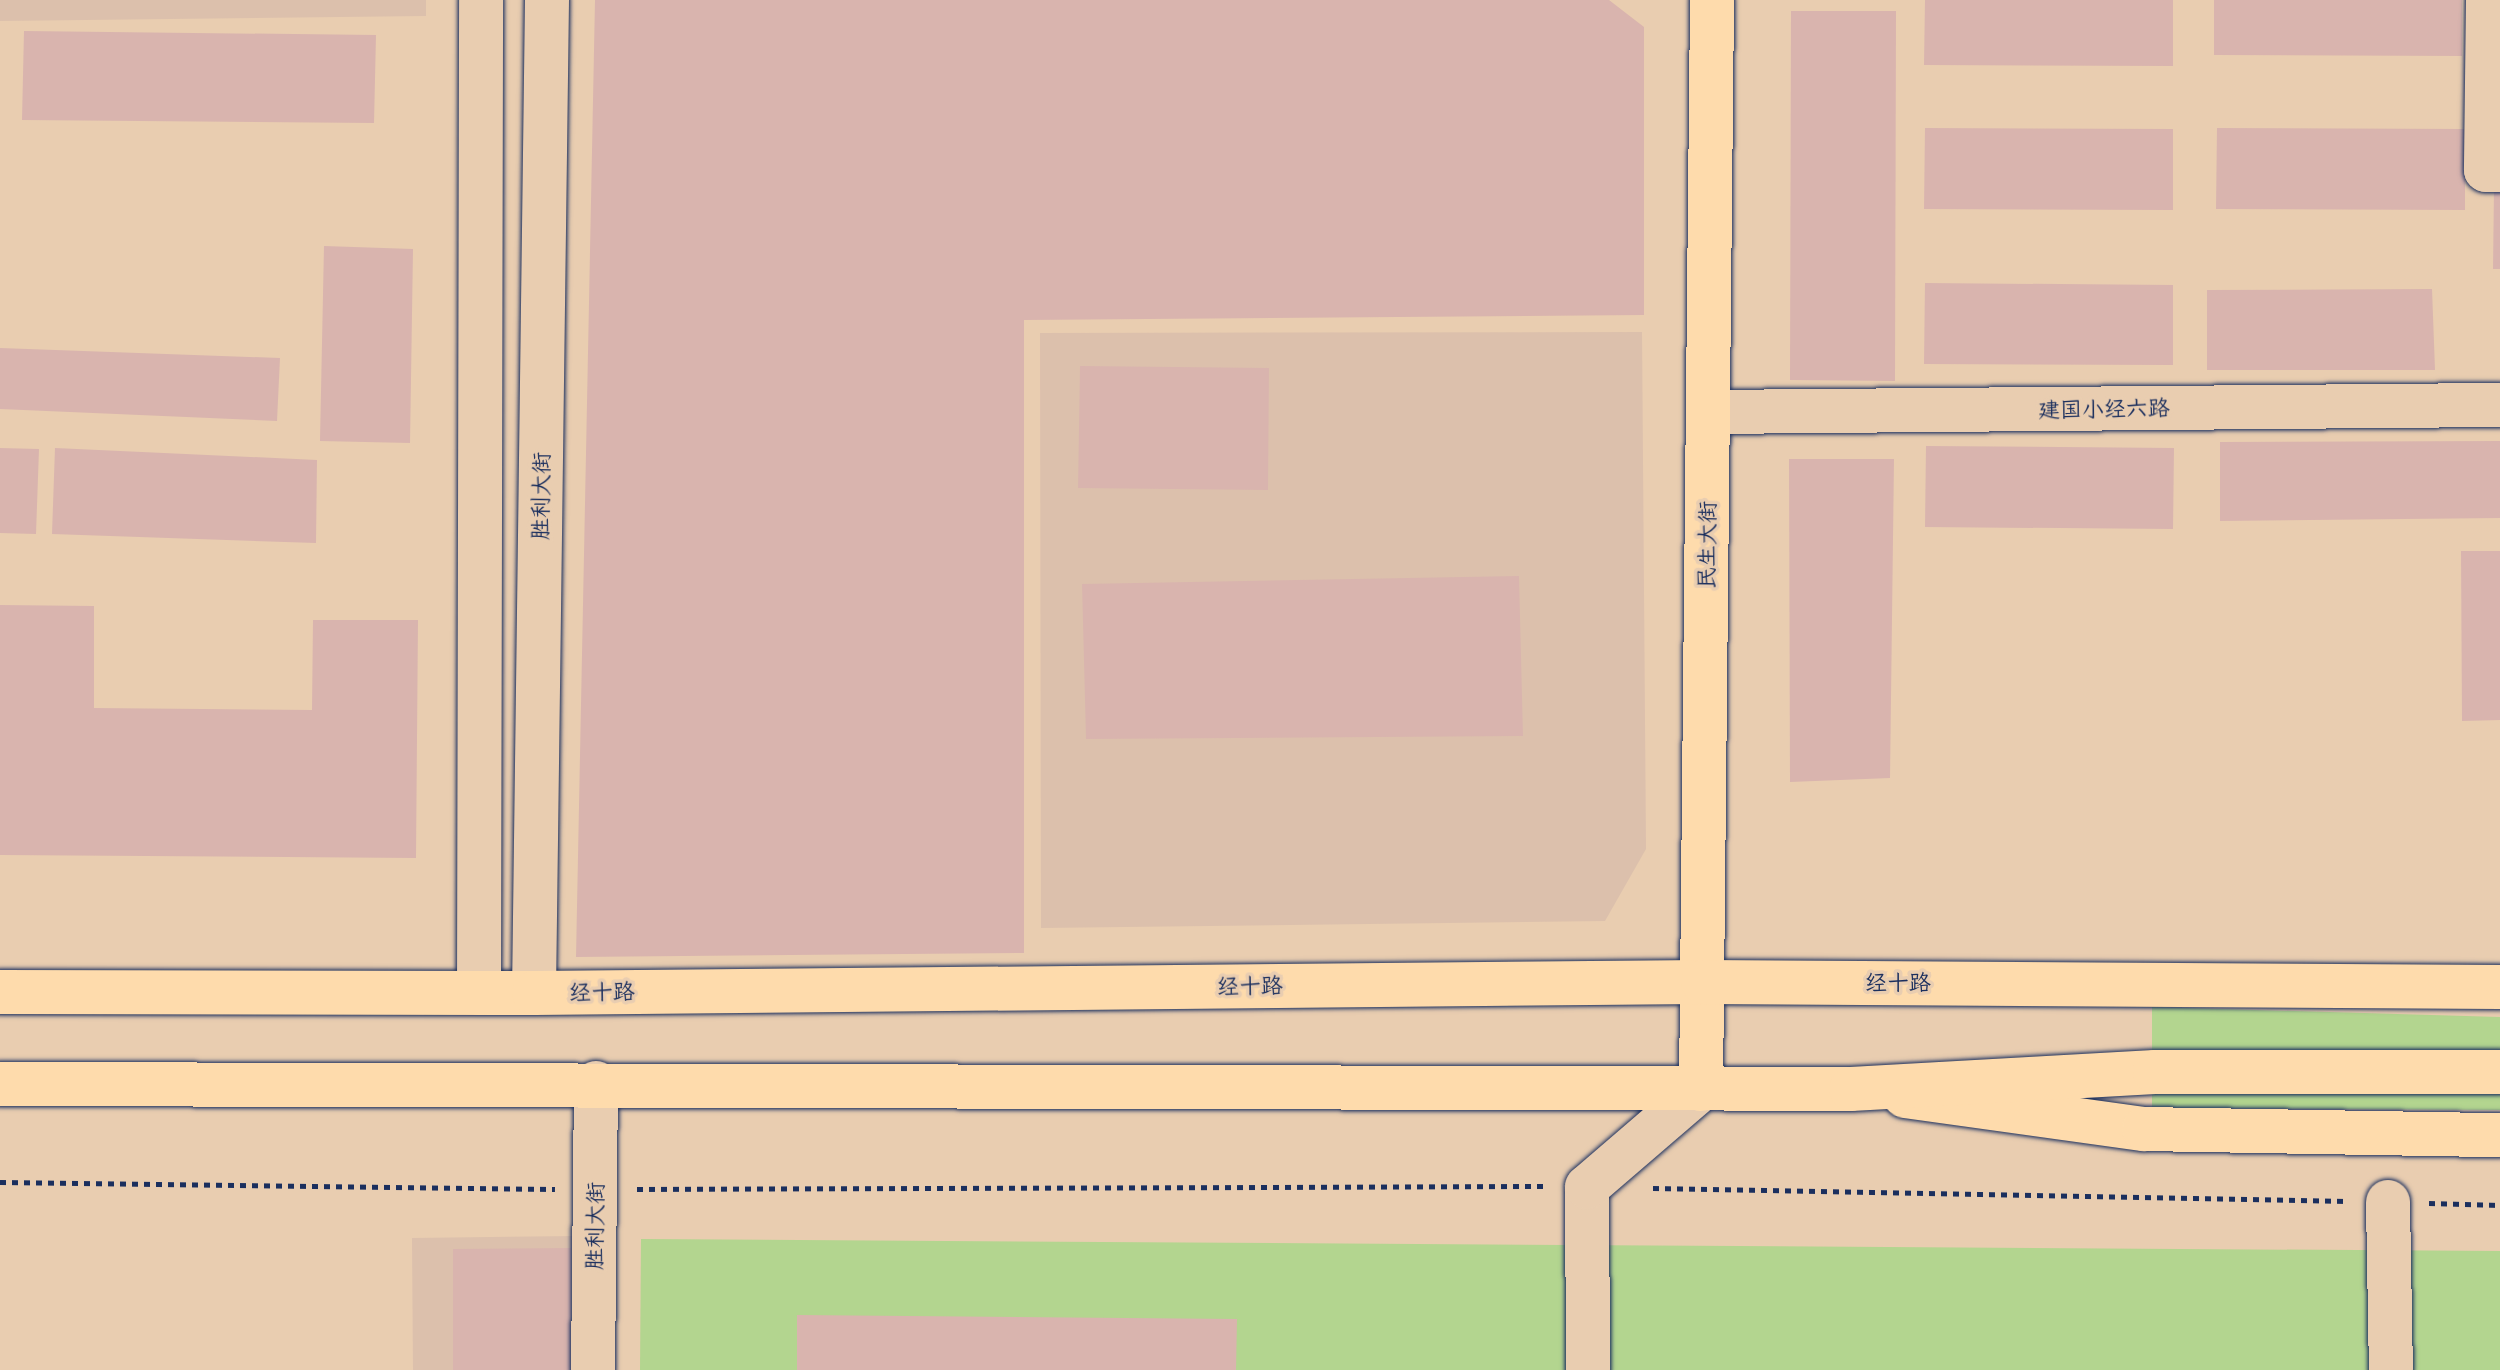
<!DOCTYPE html>
<html>
<head>
<meta charset="utf-8">
<style>
  body { margin:0 }
  #map { position:relative; width:2500px; height:1370px; overflow:hidden; background:#e9cdb0; font-family:"Patrick Hand","LXGW WenKai TC",sans-serif }
  div>[style] { position:absolute }
  [style*='--x'] { left:calc(var(--x)*1px); top:calc(var(--y)*1px); width:calc(var(--w)*1px); rotate:calc(var(--a)*1deg) }
  .built>* { inset:0; background:#dcc0ac }
  .green>* { inset:0; background:#b3d58f }
  .building>* { inset:0; background:#d9b4ae }
  .path>* { height:5px; margin-top:-2.5px; transform-origin:0; background:repeating-linear-gradient(90deg,#1b2f5e 0 6px,transparent 0 12px) }
  .roads { filter:drop-shadow(0 0 2px #1b2f5e) drop-shadow(0 0 2px #1b2f5e) }
  .minor>* { height:44px; margin:-22px; padding:0 22px; transform-origin:22px; border-radius:22px; background:#e9cdb0 }
  .major>* { height:44px; margin:-22px; padding:0 22px; transform-origin:22px; border-radius:22px; background:#fedbac }
  .highway>* { height:44px; margin:-22px; padding:0 22px; transform-origin:22px; border-radius:22px; background:#fedbac }
  span { translate:-50% -50%; white-space:nowrap; text-align:center; line-height:1.15; -webkit-text-stroke:7px #e9cdb0; paint-order:stroke }
  .street-label { font-size:22px; color:#1b2f5e }
</style>
</head>
<body>
<div id="map">
  <div class="built">
    <div style="clip-path:polygon(0 0,426px 0,426px 16px,0 21px)"></div>
    <div style="clip-path:polygon(1642px 332px,1646px 849px,1605px 921px,1041px 928px,1040px 333px)"></div>
    <div style="clip-path:polygon(576px 1236px,576px 1370px,413px 1370px,412px 1238px)"></div>
  </div>
  <div class="green">
    <div style="clip-path:polygon(2152px 1007px,2500px 1017px,2500px 1110px,2152px 1108px)"></div>
    <div style="clip-path:polygon(641px 1239px,2500px 1251px,2500px 1370px,640px 1370px)"></div>
  </div>
  <div class="building">
    <div style="clip-path:polygon(595px 0,1609px 0,1644px 27px,1644px 315px,1024px 320px,1024px 953px,576px 957px)"></div>
    <div style="clip-path:polygon(1925px 0,2173px 0,2173px 66px,1924px 65px)"></div>
    <div style="clip-path:polygon(2214px 0,2462px 0,2462px 56px,2214px 55px)"></div>
    <div style="clip-path:polygon(1791px 11px,1896px 11px,1895px 381px,1790px 380px)"></div>
    <div style="clip-path:polygon(24px 31px,376px 35px,374px 123px,22px 120px)"></div>
    <div style="clip-path:polygon(1925px 128px,2173px 129px,2173px 210px,1924px 209px)"></div>
    <div style="clip-path:polygon(2217px 128px,2465px 129px,2465px 210px,2216px 209px)"></div>
    <div style="clip-path:polygon(2494px 189px,2500px 189px,2500px 269px,2493px 269px)"></div>
    <div style="clip-path:polygon(324px 246px,413px 249px,410px 443px,320px 441px)"></div>
    <div style="clip-path:polygon(1925px 283px,2173px 285px,2173px 365px,1924px 364px)"></div>
    <div style="clip-path:polygon(2432px 289px,2435px 370px,2207px 370px,2207px 290px)"></div>
    <div style="clip-path:polygon(0 348px,280px 358px,277px 421px,0 409px)"></div>
    <div style="clip-path:polygon(1080px 366px,1269px 368px,1268px 490px,1078px 488px)"></div>
    <div style="clip-path:polygon(2500px 441px,2500px 518px,2220px 521px,2220px 442px)"></div>
    <div style="clip-path:polygon(1926px 446px,2174px 448px,2173px 529px,1925px 527px)"></div>
    <div style="clip-path:polygon(0 448px,39px 449px,36px 534px,0 533px)"></div>
    <div style="clip-path:polygon(55px 448px,317px 460px,316px 543px,52px 534px)"></div>
    <div style="clip-path:polygon(1789px 459px,1894px 459px,1890px 778px,1790px 782px)"></div>
    <div style="clip-path:polygon(2461px 551px,2500px 551px,2500px 720px,2462px 721px)"></div>
    <div style="clip-path:polygon(1519px 576px,1523px 736px,1086px 739px,1082px 584px)"></div>
    <div style="clip-path:polygon(0 605px,94px 606px,94px 708px,312px 710px,313px 620px,418px 620px,416px 858px,0 855px)"></div>
    <div style="clip-path:polygon(571px 1248px,571px 1370px,453px 1370px,453px 1249px)"></div>
    <div style="clip-path:polygon(797px 1315px,1237px 1319px,1236px 1370px,797px 1370px)"></div>
  </div>
  <div class="path">
    <div style="--x:0;--y:1182;--w:555;--a:0.72"></div>
    <div style="--x:1653;--y:1188;--w:694;--a:1.07"></div>
    <div style="--x:637;--y:1189;--w:910;--a:-0.19"></div>
    <div style="--x:2429;--y:1203;--w:71;--a:1.6"></div>
  </div>
  <div class="roads">
    <div class="minor">
      <div style="--x:2488;--y:0;--w:170;--a:90.7"></div>
      <div style="--x:2486;--y:170;--w:14;--a:0"></div>
      <div style="--x:1709;--y:412;--w:791;--a:-0.51"></div>
      <div style="--x:479;--y:993;--w:993;--a:-89.88"></div>
      <div style="--x:534;--y:993;--w:993;--a:-89.25"></div>
      <div style="--x:2388;--y:1202;--w:168;--a:89"></div>
      <div style="--x:593;--y:1370;--w:287;--a:-89.4"></div>
      <div style="--x:1588;--y:1370;--w:183;--a:-90.3"></div>
      <div style="--x:1587;--y:1187;--w:150;--a:-40.7"></div>
    </div>
    <div class="major">
      <div style="--x:1701;--y:1089;--w:1089;--a:-89.42"></div>
      <div style="--x:1905;--y:1096;--w:241;--a:7.9"></div>
      <div style="--x:2144;--y:1129;--w:356;--a:1"></div>
    </div>
    <div class="highway">
      <div style="--x:0;--y:992;--w:534;--a:0.11"></div>
      <div style="--x:534;--y:993;--w:1169;--a:-0.54"></div>
      <div style="--x:1703;--y:982;--w:797;--a:0.36"></div>
      <div style="--x:0;--y:1084;--w:1851;--a:0.15"></div>
      <div style="--x:1851;--y:1089;--w:304;--a:-3.2"></div>
      <div style="--x:2155;--y:1072;--w:345;--a:0"></div>
    </div>
  </div>
  <div class="street-label">
    <span style="left:2104px;top:409px;rotate:-1deg">建国小经六路</span>
    <span style="left:541px;top:496px;rotate:-89deg">胜利大街</span>
    <span style="left:1707px;top:545px;rotate:-89deg">民生大街</span>
    <span style="left:1898px;top:983px">经十路</span>
    <span style="left:1250px;top:986px;rotate:-1deg">经十路</span>
    <span style="left:602px;top:992px;rotate:-1deg">经十路</span>
    <span style="left:595px;top:1226px;rotate:-89deg">胜利大街</span>
  </div>
</div>
</body>
</html>
